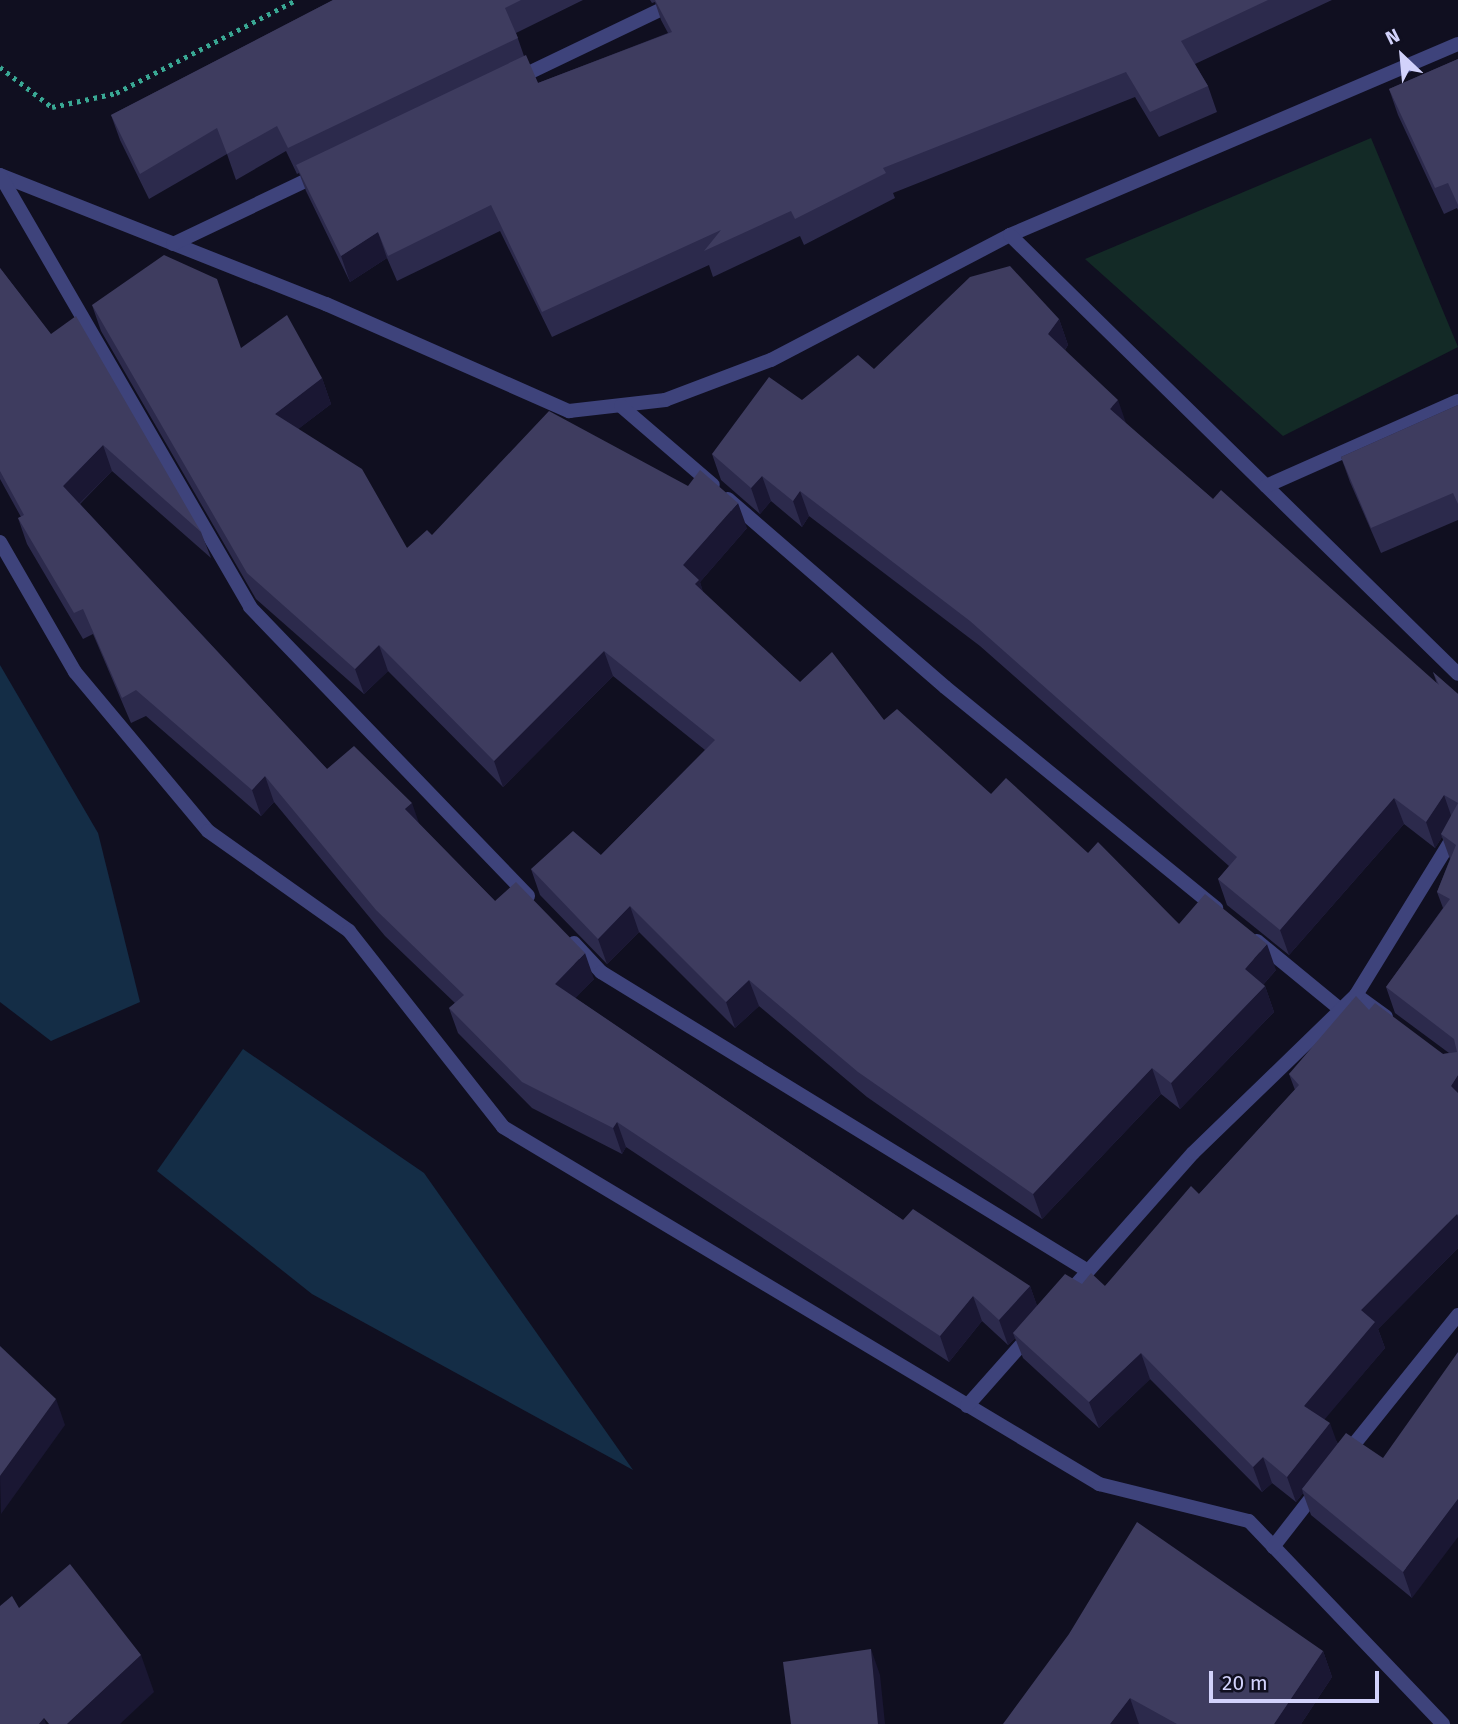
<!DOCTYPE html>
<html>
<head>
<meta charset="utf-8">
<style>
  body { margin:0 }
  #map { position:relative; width:1458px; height:1724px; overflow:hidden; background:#100f20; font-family:"Fira Sans",sans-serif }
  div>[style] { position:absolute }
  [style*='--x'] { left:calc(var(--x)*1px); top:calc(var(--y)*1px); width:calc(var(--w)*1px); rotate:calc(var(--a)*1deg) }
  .green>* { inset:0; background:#132a26 }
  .water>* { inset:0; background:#142d46 }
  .path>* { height:4.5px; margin-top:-2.25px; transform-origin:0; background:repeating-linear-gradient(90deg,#39a894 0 3.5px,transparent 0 8.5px) }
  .lane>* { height:14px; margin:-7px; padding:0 7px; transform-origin:7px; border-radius:7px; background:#3e437b }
  .street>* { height:14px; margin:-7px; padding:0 7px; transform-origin:7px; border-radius:7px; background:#3e437b }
  .wall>* { inset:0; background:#2c2a4c }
  .shaded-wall>* { inset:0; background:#1a1733 }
  .building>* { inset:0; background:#3e3c5f }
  span { translate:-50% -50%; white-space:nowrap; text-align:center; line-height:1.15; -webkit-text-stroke:5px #100f20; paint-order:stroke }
  .north { position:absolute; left:1367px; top:21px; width:70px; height:70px; -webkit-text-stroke:5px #100f20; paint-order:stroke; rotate:334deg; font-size:19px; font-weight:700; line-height:28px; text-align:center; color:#d2d2fb }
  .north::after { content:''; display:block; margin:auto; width:24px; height:32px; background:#d2d2fb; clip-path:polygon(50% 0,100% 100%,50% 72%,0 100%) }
  .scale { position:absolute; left:1209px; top:1671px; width:170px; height:32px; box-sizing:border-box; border:4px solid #d2d2fb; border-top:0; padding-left:9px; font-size:21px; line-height:24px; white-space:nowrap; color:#d2d2fb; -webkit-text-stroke:5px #100f20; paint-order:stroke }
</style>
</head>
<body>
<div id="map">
  <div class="green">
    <div style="clip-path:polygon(1371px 138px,1458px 347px,1283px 436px,1085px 259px)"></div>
  </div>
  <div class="water">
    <div style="clip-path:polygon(0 665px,98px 833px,140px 1002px,51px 1041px,0 1002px)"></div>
    <div style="clip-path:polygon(243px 1049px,424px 1173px,633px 1470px,312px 1294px,157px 1171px)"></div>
  </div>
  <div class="path">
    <div style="--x:0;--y:67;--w:66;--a:37.6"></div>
    <div style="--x:52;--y:107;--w:66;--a:-12.3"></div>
    <div style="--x:116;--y:93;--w:203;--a:-27.3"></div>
  </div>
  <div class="lane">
    <div style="--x:0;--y:542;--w:150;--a:60"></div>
    <div style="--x:75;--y:672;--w:207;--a:50.1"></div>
    <div style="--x:208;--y:831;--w:173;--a:35.3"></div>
    <div style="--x:349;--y:931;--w:249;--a:51.8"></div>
    <div style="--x:503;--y:1127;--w:695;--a:30.92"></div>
    <div style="--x:1099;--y:1484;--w:154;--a:13.9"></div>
    <div style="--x:1249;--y:1521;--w:281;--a:46.3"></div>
  </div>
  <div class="street">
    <div style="--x:518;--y:78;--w:181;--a:-25.6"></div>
    <div style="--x:0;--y:175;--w:351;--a:21.6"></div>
    <div style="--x:326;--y:304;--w:266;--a:23.8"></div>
    <div style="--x:569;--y:411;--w:97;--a:-6.5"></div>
    <div style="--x:665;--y:400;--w:113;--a:-20.7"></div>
    <div style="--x:771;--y:360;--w:270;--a:-27.6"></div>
    <div style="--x:1010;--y:235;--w:487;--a:-23.1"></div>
    <div style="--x:0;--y:175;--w:499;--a:59.9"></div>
    <div style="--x:250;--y:607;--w:401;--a:46.1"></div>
    <div style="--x:1010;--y:235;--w:627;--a:44.42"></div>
    <div style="--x:173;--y:244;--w:163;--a:-25.5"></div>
    <div style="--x:621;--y:406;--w:121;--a:40.7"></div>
    <div style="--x:1266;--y:486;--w:210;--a:-23.9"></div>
    <div style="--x:728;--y:499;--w:287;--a:40.9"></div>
    <div style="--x:945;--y:687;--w:350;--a:39.2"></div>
    <div style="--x:1257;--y:941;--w:109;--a:39.4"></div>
    <div style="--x:574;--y:943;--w:40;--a:47"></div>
    <div style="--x:601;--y:972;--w:571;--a:31.55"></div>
    <div style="--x:1356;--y:995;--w:37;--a:36"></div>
    <div style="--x:1066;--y:1296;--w:191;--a:-48.4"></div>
    <div style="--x:1193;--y:1153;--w:227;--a:-44.1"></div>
    <div style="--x:1356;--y:995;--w:195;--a:-58.4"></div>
    <div style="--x:967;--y:1406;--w:96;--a:-48.4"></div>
    <div style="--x:1347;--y:1453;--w:177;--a:-51.2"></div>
    <div style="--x:1273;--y:1547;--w:75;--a:-52.1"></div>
  </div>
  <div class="wall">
    <div style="clip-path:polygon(333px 0,583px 0,516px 33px,524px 56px,538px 83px,668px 33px,661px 20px,655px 2px,652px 3px,650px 0,1332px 0,1195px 64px,1208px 86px,1217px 112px,1159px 137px,1135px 97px,893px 193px,895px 198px,804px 245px,800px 236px,713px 277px,709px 265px,552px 337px,500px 231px,397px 281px,387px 258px,350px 282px,306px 191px,299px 173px,297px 174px,286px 151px,236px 180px,227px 154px,149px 199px,120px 140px,111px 115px)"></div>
    <div style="clip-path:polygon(1458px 59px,1458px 210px,1457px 208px,1444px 214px,1398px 115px,1389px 89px)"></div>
    <div style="clip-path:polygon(0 268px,201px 532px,211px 558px,112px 471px,80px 504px,327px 769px,419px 824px,495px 901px,594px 979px,575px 998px,903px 1220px,1030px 1286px,1037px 1306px,1082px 1284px,1105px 1286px,1199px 1194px,1295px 1090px,1289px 1074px,1369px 1010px,1443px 1054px,1449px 1053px,1395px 1013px,1386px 987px,1443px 908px,1437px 892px,1450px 859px,1442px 837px,1435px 848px,1404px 824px,1289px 955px,1227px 905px,1218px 879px,1229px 866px,980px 646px,809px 516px,802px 527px,771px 501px,760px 514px,721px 480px,712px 454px,802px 400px,874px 369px,1059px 319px,1068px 345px,1065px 350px,1126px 424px,1213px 499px,1437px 684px,1433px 672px,1458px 694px,1458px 1248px,1378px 1329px,1385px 1348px,1324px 1419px,1338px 1444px,1383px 1458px,1412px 1598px,1311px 1515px,1303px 1493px,1296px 1502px,1272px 1483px,1262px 1492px,1150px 1379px,1099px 1428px,1023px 1358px,1015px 1338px,1008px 1345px,982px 1321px,949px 1362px,626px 1147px,622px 1154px,532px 1108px,458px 1033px,449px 1008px,455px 1003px,385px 936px,274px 802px,261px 816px,146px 716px,131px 723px,93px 634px,83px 639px,27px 544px,18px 518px,21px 517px,0 479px)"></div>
    <div style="clip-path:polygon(92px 305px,322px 378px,331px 404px,298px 429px,407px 548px,432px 535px,747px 528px,700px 582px,703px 593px,800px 682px,884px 720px,991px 794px,1088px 853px,1179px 924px,1276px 970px,1263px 985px,1265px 986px,1274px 1012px,1180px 1109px,1161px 1094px,1042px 1219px,867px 1097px,759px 1006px,735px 1028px,639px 932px,607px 964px,540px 895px,531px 869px,601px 855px,705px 750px,613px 676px,503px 787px,388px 671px,364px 694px,256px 599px,101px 331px)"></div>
    <div style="clip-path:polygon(1458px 405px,1458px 520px,1381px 553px,1350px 482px,1341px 457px)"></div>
    <div style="clip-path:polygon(1323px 1651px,1332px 1677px,1301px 1724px,1003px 1724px)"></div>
  </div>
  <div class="shaded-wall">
    <div style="clip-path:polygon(378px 232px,387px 258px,350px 282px,341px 256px)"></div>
    <div style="clip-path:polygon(1059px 319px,1068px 345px,1058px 360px,1048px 334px)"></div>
    <div style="clip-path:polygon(322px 378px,331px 404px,284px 440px,275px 414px)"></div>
    <div style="clip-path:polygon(1118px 400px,1127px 426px,1110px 409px)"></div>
    <div style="clip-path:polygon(103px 445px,112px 471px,72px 511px,63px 486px)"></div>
    <div style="clip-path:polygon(762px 476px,771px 501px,760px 514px,751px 488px)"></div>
    <div style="clip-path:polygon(800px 491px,809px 516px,802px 527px,793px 501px)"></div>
    <div style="clip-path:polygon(738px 503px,747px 528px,700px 582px,708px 606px,683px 565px)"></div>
    <div style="clip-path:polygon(379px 645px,388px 671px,364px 694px,355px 669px)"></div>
    <div style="clip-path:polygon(604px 651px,613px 676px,503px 787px,494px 761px)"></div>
    <div style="clip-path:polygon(265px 776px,274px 802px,261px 816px,252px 790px)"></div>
    <div style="clip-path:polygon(1444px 795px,1453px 821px,1441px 834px,1442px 837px,1435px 848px,1426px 822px)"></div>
    <div style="clip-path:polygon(1394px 798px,1404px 824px,1289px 955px,1280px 930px)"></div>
    <div style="clip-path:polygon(412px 803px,421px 829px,405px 809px)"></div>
    <div style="clip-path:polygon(630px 906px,639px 932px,607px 964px,598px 939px)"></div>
    <div style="clip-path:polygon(1267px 944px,1276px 970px,1255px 994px,1245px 969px)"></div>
    <div style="clip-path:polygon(585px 953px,594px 979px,564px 1010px,555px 984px)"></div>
    <div style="clip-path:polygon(749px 980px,759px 1006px,735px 1028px,726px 1002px)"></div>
    <div style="clip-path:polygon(1265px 986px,1274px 1012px,1180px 1109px,1171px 1083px)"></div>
    <div style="clip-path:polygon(1152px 1068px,1161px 1094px,1042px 1219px,1033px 1194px)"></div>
    <div style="clip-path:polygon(1458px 1075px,1458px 1104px,1451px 1086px)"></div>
    <div style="clip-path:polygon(617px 1122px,626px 1147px,622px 1154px,613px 1128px)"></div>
    <div style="clip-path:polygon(1457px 1214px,1458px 1217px,1458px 1248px,1378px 1329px,1385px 1348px,1314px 1432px,1304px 1406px,1361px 1310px)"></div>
    <div style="clip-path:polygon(1030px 1286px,1039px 1311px,1013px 1333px,1015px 1338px,1008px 1345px,999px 1320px)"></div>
    <div style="clip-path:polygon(973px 1296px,982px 1321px,949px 1362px,940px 1336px)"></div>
    <div style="clip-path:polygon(1141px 1353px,1150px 1379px,1099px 1428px,1089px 1402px)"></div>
    <div style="clip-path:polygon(56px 1399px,65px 1425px,1px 1514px,0 1476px)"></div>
    <div style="clip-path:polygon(1330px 1423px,1339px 1448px,1302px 1489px,1303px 1493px,1296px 1502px,1287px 1477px)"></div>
    <div style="clip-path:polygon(1263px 1457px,1272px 1483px,1262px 1492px,1253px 1467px)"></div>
    <div style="clip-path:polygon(1458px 1499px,1458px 1537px,1412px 1598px,1403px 1572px)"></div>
    <div style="clip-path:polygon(871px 1649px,880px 1675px,885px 1724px,878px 1724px)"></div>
    <div style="clip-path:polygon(1323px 1651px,1332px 1677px,1301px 1724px,1274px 1724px)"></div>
    <div style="clip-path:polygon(141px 1655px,154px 1692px,120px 1724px,67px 1724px)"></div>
    <div style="clip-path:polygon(1130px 1698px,1139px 1724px,1110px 1724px)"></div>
    <div style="clip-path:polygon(44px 1718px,46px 1724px,39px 1724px)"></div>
  </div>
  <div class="building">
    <div style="clip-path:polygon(333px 0,521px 0,505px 8px,518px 38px,288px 148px,277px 126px,227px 154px,217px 128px,140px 174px,111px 115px)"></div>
    <div style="clip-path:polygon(655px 0,1268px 0,1181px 41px,1208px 86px,1150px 112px,1126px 72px,883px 168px,886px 173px,795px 219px,791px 211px,704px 251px,721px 230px,542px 312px,491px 205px,388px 256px,378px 232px,341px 256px,296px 165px,526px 55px,538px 83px,672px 32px)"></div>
    <div style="clip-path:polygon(1458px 59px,1458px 205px,1448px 183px,1435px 188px,1389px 89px)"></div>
    <div style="clip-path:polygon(164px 255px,217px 279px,241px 348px,287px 315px,322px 378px,275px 414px,362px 469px,407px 548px,427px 530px,432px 535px,549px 411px,688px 486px,700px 470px,738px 503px,683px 565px,699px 580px,695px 584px,800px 682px,832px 652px,884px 720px,897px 709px,991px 794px,1006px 778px,1088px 853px,1098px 842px,1179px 924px,1205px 894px,1267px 944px,1245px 969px,1265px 986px,1171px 1083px,1152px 1068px,1033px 1194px,858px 1072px,749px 980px,726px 1002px,630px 906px,598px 939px,531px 869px,573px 831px,601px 855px,715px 740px,604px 651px,494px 761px,379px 645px,355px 669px,247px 573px,92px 305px)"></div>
    <div style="clip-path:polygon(1010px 266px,1059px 319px,1048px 334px,1118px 400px,1110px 409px,1213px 499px,1221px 490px,1439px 685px,1433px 672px,1458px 694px,1458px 803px,1444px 795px,1426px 822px,1394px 798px,1280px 930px,1218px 879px,1237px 857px,970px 621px,800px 491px,793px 501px,762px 476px,751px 488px,712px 454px,769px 377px,802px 400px,858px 355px,874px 369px,970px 277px)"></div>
    <div style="clip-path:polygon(0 268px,51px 334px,76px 316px,201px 532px,103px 445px,63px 486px,327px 769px,354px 746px,412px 803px,405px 809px,495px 901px,516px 882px,585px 953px,555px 984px,903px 1220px,913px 1209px,1030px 1286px,999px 1320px,973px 1296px,940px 1336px,617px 1122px,613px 1128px,522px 1082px,449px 1008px,464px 995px,376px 910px,265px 776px,252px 790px,136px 690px,122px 698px,83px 609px,74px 613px,18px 518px,24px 515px,0 471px)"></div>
    <div style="clip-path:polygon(1458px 405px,1458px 504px,1453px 493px,1371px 528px,1341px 457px)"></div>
    <div style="clip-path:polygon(1458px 803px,1458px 1075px,1451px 1086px,1458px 1093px,1458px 1215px,1457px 1214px,1361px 1310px,1375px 1322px,1304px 1406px,1330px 1423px,1287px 1477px,1263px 1457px,1253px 1467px,1141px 1353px,1089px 1402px,1013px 1333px,1065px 1274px,1082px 1284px,1091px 1273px,1105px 1286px,1191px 1186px,1199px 1194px,1299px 1085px,1289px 1074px,1356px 996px,1369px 1010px,1375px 1003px,1443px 1054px,1457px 1052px,1454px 1039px,1386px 987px,1450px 899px,1437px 892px,1456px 845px,1441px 834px)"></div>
    <div style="clip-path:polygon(0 1346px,56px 1399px,0 1476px)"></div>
    <div style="clip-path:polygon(1458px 1352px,1458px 1499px,1403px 1572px,1302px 1489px,1346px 1433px,1383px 1458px)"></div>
    <div style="clip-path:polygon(1137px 1522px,1323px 1651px,1274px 1724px,1177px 1724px,1130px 1698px,1110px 1724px,1003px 1724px,1069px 1634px)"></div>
    <div style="clip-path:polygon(70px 1564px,141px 1655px,67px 1724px,49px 1724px,44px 1718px,39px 1724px,0 1724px,0 1606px,12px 1596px,19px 1608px)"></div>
    <div style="clip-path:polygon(871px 1649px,878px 1724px,791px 1724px,783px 1662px)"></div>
  </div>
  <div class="north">N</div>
  <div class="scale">20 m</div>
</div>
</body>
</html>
